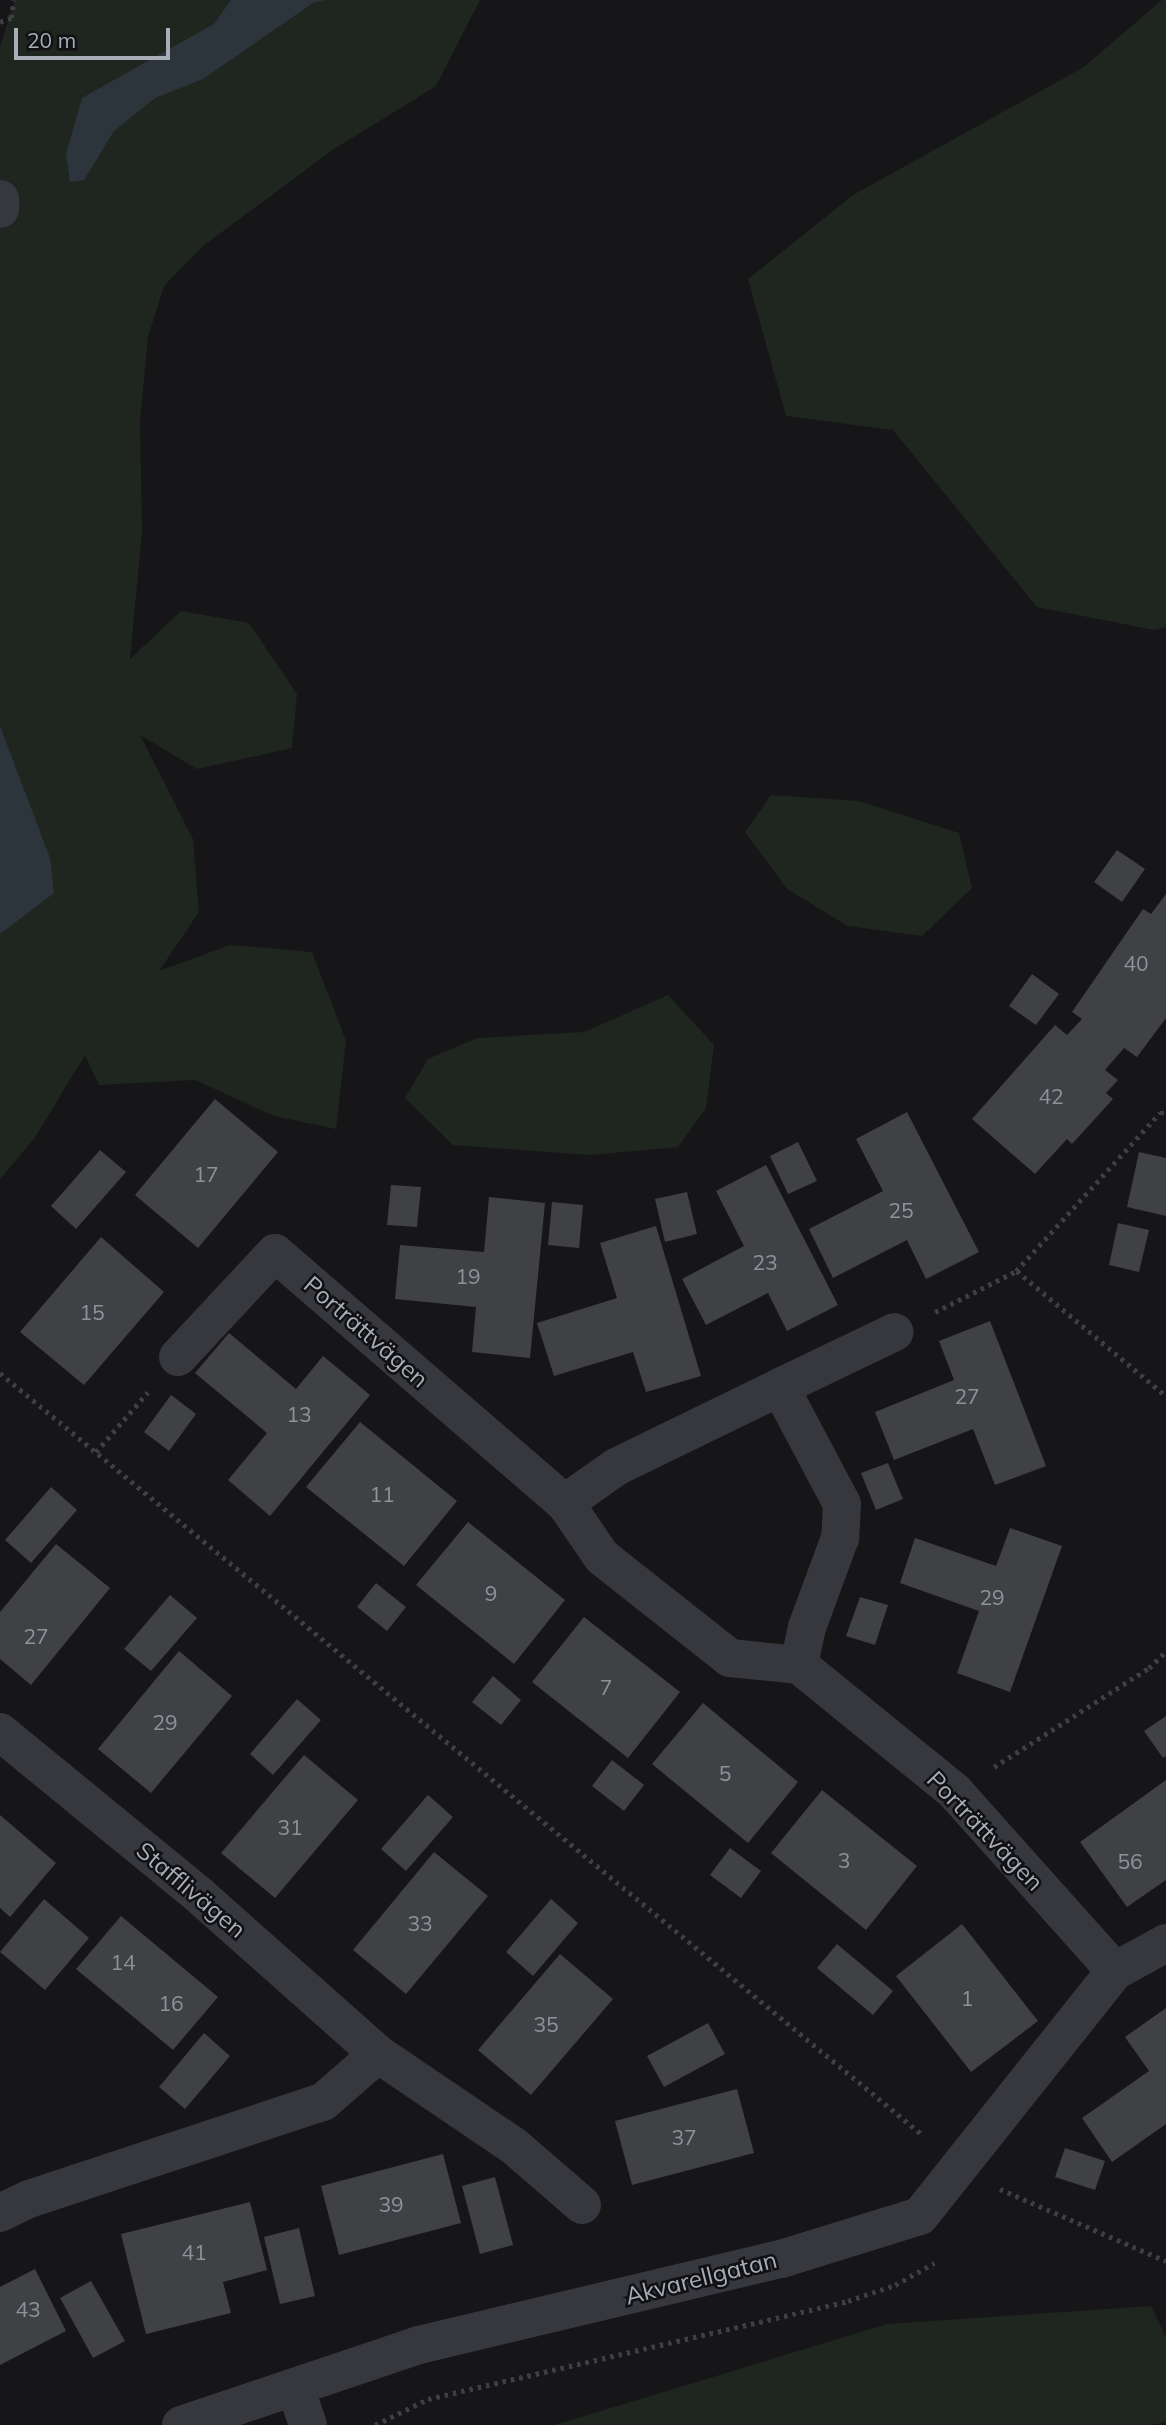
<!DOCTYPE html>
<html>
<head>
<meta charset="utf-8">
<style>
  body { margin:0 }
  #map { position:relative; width:1166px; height:2425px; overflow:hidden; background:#161618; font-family:Mulish,sans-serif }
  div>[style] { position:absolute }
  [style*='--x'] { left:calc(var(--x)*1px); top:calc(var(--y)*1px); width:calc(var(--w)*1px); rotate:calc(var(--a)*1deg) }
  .green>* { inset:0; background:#1e261f }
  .water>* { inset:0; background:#2c353c }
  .building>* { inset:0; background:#404145 }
  .path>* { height:4.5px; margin-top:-2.25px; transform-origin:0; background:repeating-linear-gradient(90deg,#3d3f44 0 3.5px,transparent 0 8.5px) }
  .minor>* { height:38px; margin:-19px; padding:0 19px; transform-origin:19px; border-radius:19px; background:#37383d }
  span { translate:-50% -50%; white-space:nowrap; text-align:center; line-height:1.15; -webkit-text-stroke:5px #111113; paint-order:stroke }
  .number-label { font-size:21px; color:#8e929b }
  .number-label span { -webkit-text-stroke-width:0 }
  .street-label { font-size:24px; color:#a8adb8 }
  .scale { position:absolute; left:14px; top:28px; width:156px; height:32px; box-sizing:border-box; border:4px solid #a8adb8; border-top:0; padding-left:9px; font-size:21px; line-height:24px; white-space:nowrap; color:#a8adb8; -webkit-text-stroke:5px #111113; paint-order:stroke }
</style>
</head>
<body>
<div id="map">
  <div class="green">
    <div style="clip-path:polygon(15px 0,480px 0,436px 86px,331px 151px,203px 246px,164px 286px,148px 337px,140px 420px,142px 533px,130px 659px,181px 611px,249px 623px,297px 694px,292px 748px,197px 769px,140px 735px,193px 839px,199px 912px,159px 971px,230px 945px,312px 952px,346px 1041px,336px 1129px,274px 1116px,195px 1080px,99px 1085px,85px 1055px,34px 1139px,0 1179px,0 47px)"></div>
    <div style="clip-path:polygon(1162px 0,1166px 0,1166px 627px,1154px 630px,1037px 607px,893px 430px,786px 416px,748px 279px,853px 195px,1084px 67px)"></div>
    <div style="clip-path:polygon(771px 795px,859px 801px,959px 833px,972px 888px,922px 936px,848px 926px,787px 889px,745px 832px)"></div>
    <div style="clip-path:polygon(668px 995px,714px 1045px,706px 1108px,678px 1147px,590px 1155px,453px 1145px,405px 1098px,428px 1059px,477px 1038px,584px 1032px)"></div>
    <div style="clip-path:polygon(1151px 2306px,1166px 2337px,1166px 2422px,1151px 2425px,555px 2425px,887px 2324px)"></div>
  </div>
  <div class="water">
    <div style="clip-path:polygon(231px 0,325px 0,313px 3px,203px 79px,155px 98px,114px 131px,84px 180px,70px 182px,66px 154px,82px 98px,214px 24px)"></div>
    <div style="clip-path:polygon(0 726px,50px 858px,54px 893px,0 934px)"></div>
  </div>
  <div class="building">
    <div style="clip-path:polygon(1117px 850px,1145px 869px,1122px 902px,1094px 882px)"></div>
    <div style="clip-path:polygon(1166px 894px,1166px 1018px,1137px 1057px,1124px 1048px,1105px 1070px,1118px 1080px,1106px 1093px,1113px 1099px,1072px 1144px,1067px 1139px,1035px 1174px,972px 1119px,1055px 1025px,1067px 1035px,1082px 1019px,1072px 1012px,1143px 909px,1151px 914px)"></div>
    <div style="clip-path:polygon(1032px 974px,1059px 994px,1036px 1025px,1009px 1006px)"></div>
    <div style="clip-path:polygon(215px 1099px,278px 1152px,198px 1248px,135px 1195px)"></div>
    <div style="clip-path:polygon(907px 1112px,979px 1252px,926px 1279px,907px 1240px,833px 1278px,809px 1229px,883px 1191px,856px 1139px)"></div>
    <div style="clip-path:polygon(798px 1142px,817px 1181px,788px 1194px,770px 1156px)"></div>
    <div style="clip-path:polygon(100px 1150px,126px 1172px,76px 1229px,51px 1206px)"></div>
    <div style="clip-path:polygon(1139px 1152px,1166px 1158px,1166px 1216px,1127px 1207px)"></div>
    <div style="clip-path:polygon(766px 1165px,838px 1305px,787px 1331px,768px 1293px,706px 1325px,682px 1279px,744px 1246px,716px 1191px)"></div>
    <div style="clip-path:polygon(391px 1185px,421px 1187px,417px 1227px,387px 1225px)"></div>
    <div style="clip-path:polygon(687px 1192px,697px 1234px,665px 1242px,655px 1199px)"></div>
    <div style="clip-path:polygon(489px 1197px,545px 1203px,530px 1358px,472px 1352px,476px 1307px,395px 1299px,400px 1245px,484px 1252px)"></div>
    <div style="clip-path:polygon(552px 1202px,583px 1205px,579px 1248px,548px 1245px)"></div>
    <div style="clip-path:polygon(1118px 1223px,1149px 1230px,1139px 1272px,1109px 1265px)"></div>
    <div style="clip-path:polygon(656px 1226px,701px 1376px,646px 1392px,633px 1352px,554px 1376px,537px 1323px,617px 1298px,600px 1243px)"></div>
    <div style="clip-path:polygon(101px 1237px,164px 1292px,84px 1385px,20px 1332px)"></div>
    <div style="clip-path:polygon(990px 1321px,1046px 1466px,995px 1485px,973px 1429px,894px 1460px,875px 1412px,954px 1380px,939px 1341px)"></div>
    <div style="clip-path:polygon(229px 1333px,296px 1389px,323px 1356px,370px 1395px,270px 1516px,228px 1480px,267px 1433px,195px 1373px)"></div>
    <div style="clip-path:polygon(171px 1395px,196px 1414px,169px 1451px,144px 1432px)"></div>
    <div style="clip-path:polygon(360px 1422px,457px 1501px,404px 1566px,306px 1487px)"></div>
    <div style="clip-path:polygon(888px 1463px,903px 1499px,876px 1510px,861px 1473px)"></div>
    <div style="clip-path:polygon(51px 1487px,77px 1510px,31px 1563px,5px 1540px)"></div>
    <div style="clip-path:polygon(468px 1522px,565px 1600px,514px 1664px,416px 1585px)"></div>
    <div style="clip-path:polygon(1010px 1528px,1062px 1546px,1010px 1692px,957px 1673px,979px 1611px,900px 1583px,915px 1538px,996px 1566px)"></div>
    <div style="clip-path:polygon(56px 1544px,110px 1588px,31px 1685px,0 1659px,0 1612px)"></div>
    <div style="clip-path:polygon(376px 1583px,406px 1607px,387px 1631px,357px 1607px)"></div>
    <div style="clip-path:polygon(170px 1595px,197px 1618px,151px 1671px,124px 1649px)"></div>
    <div style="clip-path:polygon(860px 1597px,888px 1605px,875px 1645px,846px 1636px)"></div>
    <div style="clip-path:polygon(584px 1617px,680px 1692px,628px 1758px,532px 1682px)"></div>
    <div style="clip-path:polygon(179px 1651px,232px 1696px,151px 1793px,98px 1749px)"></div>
    <div style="clip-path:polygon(493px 1676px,521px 1700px,501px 1725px,472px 1702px)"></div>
    <div style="clip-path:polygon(297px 1699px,321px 1720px,273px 1775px,250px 1754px)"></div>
    <div style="clip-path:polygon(703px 1703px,798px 1782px,748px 1843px,652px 1764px)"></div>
    <div style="clip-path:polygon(1166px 1716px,1166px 1756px,1163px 1758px,1144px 1731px)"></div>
    <div style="clip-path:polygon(304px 1755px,358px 1800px,275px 1898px,221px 1853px)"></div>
    <div style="clip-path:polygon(612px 1760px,644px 1785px,624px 1811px,592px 1786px)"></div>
    <div style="clip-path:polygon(1166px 1780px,1166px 1880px,1127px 1907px,1080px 1842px)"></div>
    <div style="clip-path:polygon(822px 1790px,917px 1866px,866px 1930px,771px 1853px)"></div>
    <div style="clip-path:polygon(428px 1795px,453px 1817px,406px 1871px,381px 1849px)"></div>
    <div style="clip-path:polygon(0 1815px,56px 1863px,10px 1917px,0 1908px)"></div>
    <div style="clip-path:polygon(730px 1848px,761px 1871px,741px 1898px,710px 1875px)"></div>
    <div style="clip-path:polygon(434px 1852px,488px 1896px,406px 1994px,353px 1950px)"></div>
    <div style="clip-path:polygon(44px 1899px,89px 1938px,45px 1990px,0 1952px)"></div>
    <div style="clip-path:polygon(551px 1899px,578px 1923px,533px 1976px,506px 1952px)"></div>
    <div style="clip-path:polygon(121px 1916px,218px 1997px,173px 2050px,76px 1969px)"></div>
    <div style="clip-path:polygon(962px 1924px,1038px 2021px,971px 2072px,896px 1976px)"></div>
    <div style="clip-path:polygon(837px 1944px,893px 1991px,873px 2015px,817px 1968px)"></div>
    <div style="clip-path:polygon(560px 1954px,613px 1999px,531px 2095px,478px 2050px)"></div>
    <div style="clip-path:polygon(1166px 2008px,1166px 2124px,1112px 2162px,1082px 2118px,1149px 2071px,1125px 2037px)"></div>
    <div style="clip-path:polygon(708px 2023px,725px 2054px,664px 2087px,647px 2056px)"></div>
    <div style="clip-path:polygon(204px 2033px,230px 2056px,185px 2109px,159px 2087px)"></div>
    <div style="clip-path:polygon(737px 2089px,754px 2153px,632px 2185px,615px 2121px)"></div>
    <div style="clip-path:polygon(1065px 2148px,1105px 2161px,1095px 2190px,1055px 2177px)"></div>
    <div style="clip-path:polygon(443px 2154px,461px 2223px,339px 2255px,321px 2186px)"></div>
    <div style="clip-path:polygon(495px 2177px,513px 2245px,480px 2254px,462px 2186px)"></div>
    <div style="clip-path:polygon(250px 2202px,267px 2270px,223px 2282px,231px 2313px,146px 2334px,121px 2234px)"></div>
    <div style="clip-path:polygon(299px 2228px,315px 2296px,280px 2304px,264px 2237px)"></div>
    <div style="clip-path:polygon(35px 2269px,66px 2331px,0 2365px,0 2287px)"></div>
    <div style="clip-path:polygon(91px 2281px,125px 2341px,93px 2358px,60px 2298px)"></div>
  </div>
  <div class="path">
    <div style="--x:0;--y:22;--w:12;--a:-20"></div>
    <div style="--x:11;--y:18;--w:18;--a:-81"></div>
    <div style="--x:1017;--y:1271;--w:194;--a:40"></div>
    <div style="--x:935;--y:1312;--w:91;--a:-26.8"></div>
    <div style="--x:1016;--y:1271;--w:214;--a:-47.7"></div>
    <div style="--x:1160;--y:1113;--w:6;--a:0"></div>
    <div style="--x:0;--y:1373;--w:1198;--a:39.55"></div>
    <div style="--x:96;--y:1452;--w:79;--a:-49.1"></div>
    <div style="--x:994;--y:1767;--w:184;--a:-32.6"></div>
    <div style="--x:1149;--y:1668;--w:24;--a:-45"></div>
    <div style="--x:1000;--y:2189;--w:181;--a:23.4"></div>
    <div style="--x:375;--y:2425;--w:59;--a:-26.1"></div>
    <div style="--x:428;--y:2399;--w:431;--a:-13.1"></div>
    <div style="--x:848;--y:2301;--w:50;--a:-18.8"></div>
    <div style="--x:895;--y:2285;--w:45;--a:-29.4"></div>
  </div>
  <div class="minor">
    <div style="--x:0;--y:199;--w:10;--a:90"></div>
    <div style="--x:178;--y:1357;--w:142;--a:-47"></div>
    <div style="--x:275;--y:1253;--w:383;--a:40.8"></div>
    <div style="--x:565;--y:1503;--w:65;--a:55.6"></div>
    <div style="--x:602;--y:1557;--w:163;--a:38.3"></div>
    <div style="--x:730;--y:1658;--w:69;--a:5.8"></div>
    <div style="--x:799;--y:1665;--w:201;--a:39.1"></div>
    <div style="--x:955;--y:1792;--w:240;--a:48.2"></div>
    <div style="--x:780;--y:1387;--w:127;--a:-25.6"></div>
    <div style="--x:565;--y:1503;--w:62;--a:-35.2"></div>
    <div style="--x:616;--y:1467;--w:182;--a:-26"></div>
    <div style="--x:780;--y:1387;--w:132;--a:62.1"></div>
    <div style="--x:842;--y:1504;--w:34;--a:93"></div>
    <div style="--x:840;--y:1538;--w:95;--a:110.3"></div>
    <div style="--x:807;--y:1627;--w:39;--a:102"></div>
    <div style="--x:0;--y:1732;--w:257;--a:39.3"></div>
    <div style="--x:199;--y:1895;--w:239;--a:41.6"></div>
    <div style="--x:378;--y:2054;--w:164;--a:34.1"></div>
    <div style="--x:514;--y:2146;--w:90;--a:40.9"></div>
    <div style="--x:0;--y:2213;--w:32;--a:-26"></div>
    <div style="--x:29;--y:2199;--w:310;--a:-18.3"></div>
    <div style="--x:323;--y:2102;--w:73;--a:-41.1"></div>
    <div style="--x:295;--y:2387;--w:40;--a:71.1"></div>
    <div style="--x:181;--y:2425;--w:251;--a:-18.6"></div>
    <div style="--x:419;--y:2345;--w:372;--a:-13.4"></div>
    <div style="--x:781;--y:2259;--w:145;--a:-17.2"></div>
    <div style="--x:920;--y:2216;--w:313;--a:-51.5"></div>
    <div style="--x:1115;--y:1971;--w:58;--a:-28.8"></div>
  </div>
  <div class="number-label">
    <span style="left:1136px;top:963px">40</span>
    <span style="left:1051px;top:1096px">42</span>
    <span style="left:206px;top:1174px">17</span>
    <span style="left:901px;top:1210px">25</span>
    <span style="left:765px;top:1262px">23</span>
    <span style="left:468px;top:1276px">19</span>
    <span style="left:92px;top:1312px">15</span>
    <span style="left:967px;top:1396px">27</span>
    <span style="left:299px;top:1414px">13</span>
    <span style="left:382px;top:1494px">11</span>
    <span style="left:491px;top:1593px">9</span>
    <span style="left:992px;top:1597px">29</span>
    <span style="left:36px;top:1636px">27</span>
    <span style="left:606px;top:1687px">7</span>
    <span style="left:165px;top:1722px">29</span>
    <span style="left:725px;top:1773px">5</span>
    <span style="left:290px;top:1827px">31</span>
    <span style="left:844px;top:1860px">3</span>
    <span style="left:1130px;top:1861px">56</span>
    <span style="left:420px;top:1923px">33</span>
    <span style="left:123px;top:1962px">14</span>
    <span style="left:967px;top:1998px">1</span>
    <span style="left:171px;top:2003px">16</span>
    <span style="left:546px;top:2024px">35</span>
    <span style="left:684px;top:2137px">37</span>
    <span style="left:391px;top:2204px">39</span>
    <span style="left:194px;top:2252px">41</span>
    <span style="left:28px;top:2309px">43</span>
  </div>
  <div class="street-label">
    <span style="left:366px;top:1332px;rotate:41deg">Porträttvägen</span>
    <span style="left:985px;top:1831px;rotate:46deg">Porträttvägen</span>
    <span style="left:191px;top:1890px;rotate:40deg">Stafflivägen</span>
    <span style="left:701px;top:2278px;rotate:-14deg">Akvarellgatan</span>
  </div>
  <div class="scale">20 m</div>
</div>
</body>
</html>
